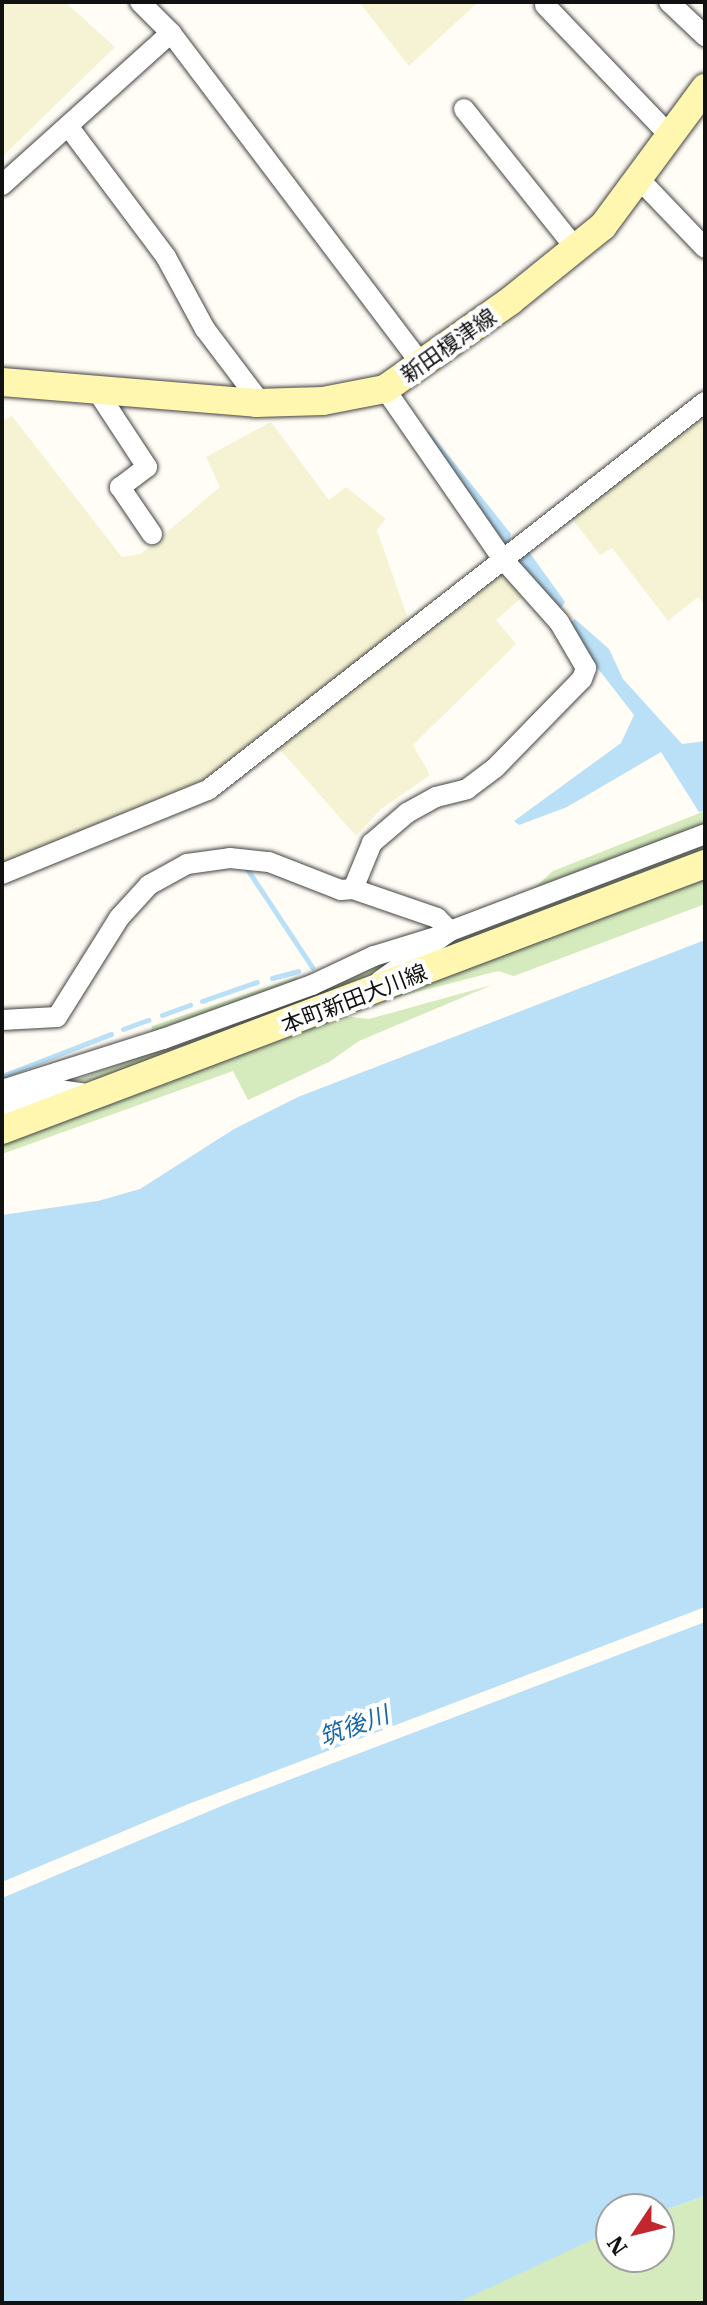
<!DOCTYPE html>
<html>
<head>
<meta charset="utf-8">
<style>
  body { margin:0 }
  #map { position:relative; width:707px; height:2305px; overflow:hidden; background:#fffdf5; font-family:"IBM Plex Serif","Noto Sans JP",serif }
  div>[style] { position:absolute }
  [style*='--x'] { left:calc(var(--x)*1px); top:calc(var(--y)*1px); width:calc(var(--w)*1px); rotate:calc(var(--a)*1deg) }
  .farmland>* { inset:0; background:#f6f3d4 }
  .green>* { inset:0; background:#d5ebbd }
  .water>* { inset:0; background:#b9e0f7 }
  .pier>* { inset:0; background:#fffdf5 }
  .stream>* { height:5px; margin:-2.5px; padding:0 2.5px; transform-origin:2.5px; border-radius:2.5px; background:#b9e0f7 }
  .roads { filter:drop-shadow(0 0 2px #444) drop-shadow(0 0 2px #444) }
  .minor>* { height:20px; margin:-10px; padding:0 10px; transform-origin:10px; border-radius:10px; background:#fff }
  .secondary>* { height:28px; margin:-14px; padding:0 14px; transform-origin:14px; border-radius:14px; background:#fff6b0 }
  span { translate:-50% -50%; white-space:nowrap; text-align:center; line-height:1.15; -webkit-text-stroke:8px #fff; paint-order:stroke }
  .street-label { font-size:22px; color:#111 }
  .water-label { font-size:24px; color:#1768a6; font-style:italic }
  .frame { position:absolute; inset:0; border:4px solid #111; pointer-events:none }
  .north { position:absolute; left:595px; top:2193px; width:80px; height:80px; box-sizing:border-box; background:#fff; border:2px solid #a0a0a0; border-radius:50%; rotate:235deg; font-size:22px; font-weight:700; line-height:32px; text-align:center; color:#111 }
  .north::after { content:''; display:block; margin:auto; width:28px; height:36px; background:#c4262e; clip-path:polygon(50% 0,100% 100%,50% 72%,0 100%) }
</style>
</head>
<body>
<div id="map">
  <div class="farmland">
    <div style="clip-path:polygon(2px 2px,65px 2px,115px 47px,2px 157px)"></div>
    <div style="clip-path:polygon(359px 2px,478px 2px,409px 66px)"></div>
    <div style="clip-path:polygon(705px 407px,705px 605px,698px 597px,668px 621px,612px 548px,600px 555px,568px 513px)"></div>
    <div style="clip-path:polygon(12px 416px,122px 557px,141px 554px,220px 487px,206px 457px,271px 422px,329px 500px,346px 487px,386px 519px,377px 530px,408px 619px,495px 556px,525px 595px,496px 620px,516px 644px,413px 745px,430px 775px,381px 809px,356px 836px,269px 737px,214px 776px,3px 864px,2px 421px)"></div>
  </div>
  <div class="green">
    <div style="clip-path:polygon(705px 811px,705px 827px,523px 898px,553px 871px)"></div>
    <div style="clip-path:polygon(705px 844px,705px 856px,396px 975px,436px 945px)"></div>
    <div style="clip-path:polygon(705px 877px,705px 904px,514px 976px,498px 971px,386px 1000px)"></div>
    <div style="clip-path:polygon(413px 950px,353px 990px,103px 1079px,70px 1082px,339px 985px,375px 962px)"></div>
    <div style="clip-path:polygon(297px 977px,296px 985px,151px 1035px,152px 1026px)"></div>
    <div style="clip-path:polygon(492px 985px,359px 1041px,329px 1062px,248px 1100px,233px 1071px,2px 1154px,2px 1140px,335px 1015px,369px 1019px)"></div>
    <div style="clip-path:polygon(705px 2196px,705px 2303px,297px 2303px,498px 2282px,611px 2231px,611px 2257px,659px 2257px,659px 2212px)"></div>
  </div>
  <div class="water">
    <div style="clip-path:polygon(429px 431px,511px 534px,509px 542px,497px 545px,418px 439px)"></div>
    <div style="clip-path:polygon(527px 549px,565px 602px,558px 613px,511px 559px)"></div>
    <div style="clip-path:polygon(575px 619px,609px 649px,623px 679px,682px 744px,705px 741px,705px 811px,699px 812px,661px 752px,567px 807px,519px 825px,514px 821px,621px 743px,634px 715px,582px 648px,570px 623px)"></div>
    <div style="clip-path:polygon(705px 940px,705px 2196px,659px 2212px,611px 2209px,611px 2231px,457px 2303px,2px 2303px,2px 1215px,98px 1201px,140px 1189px,234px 1129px,298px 1097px)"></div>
  </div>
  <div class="pier">
    <div style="clip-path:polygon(705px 1607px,705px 1622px,236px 1800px,2px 1898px,2px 1882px,186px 1805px)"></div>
  </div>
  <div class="stream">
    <div style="--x:247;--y:869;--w:118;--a:56.4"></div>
    <div style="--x:272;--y:978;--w:27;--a:-15"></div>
    <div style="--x:202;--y:1001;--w:58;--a:-19.1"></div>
    <div style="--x:162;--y:1015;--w:30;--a:-20"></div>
    <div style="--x:123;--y:1029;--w:27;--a:-20"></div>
    <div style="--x:2;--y:1076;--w:117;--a:-21.1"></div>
  </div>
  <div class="roads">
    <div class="minor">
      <div style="--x:140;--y:2;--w:44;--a:45"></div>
      <div style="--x:171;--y:33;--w:418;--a:52.9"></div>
      <div style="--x:669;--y:2;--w:50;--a:43.4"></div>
      <div style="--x:545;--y:5;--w:184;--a:46.3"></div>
      <div style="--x:464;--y:109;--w:179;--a:51.3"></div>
      <div style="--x:68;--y:126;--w:164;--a:53.2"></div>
      <div style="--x:166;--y:257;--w:82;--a:61.6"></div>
      <div style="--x:205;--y:329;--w:93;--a:52.9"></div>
      <div style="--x:640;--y:180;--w:94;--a:46.3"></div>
      <div style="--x:2;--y:185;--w:227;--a:-42"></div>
      <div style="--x:97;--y:391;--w:91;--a:56.7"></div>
      <div style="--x:147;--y:467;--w:34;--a:143"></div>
      <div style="--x:120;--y:487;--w:57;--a:55.8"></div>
      <div style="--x:2;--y:874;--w:222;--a:-22.2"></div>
      <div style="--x:208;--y:790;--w:631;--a:-37.98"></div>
      <div style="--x:353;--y:889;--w:89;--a:19"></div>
      <div style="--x:437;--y:918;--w:18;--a:45"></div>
      <div style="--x:450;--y:931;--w:86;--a:144.5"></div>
      <div style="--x:450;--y:931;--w:273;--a:-20.8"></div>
      <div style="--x:2;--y:1020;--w:55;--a:-3.1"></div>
      <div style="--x:57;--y:1017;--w:117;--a:-57.9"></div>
      <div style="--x:119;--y:918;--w:45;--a:-47.7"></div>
      <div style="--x:149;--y:885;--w:43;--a:-28.9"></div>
      <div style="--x:187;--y:864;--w:43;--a:-7.9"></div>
      <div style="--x:230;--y:858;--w:39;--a:6"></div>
      <div style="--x:269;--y:862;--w:77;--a:21.3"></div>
      <div style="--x:341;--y:890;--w:12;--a:-5"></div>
      <div style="--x:353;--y:889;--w:50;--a:-67.6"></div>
      <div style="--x:372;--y:843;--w:46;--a:-40.6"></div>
      <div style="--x:407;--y:813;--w:33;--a:-29"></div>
      <div style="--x:436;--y:797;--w:32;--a:-14"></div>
      <div style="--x:467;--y:789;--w:35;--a:-37"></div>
      <div style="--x:495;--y:768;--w:124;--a:-45.7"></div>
      <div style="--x:582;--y:679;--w:12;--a:-70"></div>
      <div style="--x:586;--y:668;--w:53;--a:-120.4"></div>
      <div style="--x:559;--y:622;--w:86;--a:-131.7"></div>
      <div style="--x:502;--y:558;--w:206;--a:-124.7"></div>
      <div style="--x:2;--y:1090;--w:169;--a:-17.6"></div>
      <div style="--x:163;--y:1039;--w:158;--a:-19.9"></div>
      <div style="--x:312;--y:985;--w:68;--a:-25.1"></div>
      <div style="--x:374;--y:956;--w:62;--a:-17"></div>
      <div style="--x:2;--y:1105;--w:59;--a:-14.7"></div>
      <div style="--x:59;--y:1090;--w:35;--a:8"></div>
    </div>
    <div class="secondary">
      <div style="--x:2;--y:382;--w:255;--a:4.7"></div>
      <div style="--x:256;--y:403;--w:67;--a:-1.7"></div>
      <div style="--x:323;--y:401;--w:63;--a:-11"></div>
      <div style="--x:385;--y:389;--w:153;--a:-35.1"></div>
      <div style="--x:510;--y:301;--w:119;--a:-38.9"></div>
      <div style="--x:603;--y:226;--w:172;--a:-53.5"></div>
      <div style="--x:2;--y:1130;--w:752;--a:-20.73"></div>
    </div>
  </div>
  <div class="street-label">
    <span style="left:448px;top:345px;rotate:-35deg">新田榎津線</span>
    <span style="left:354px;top:998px;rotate:-21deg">本町新田大川線</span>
  </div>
  <div class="water-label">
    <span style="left:354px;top:1726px;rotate:-20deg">筑後川</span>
  </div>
  <div class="frame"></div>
  <div class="north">N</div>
</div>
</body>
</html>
